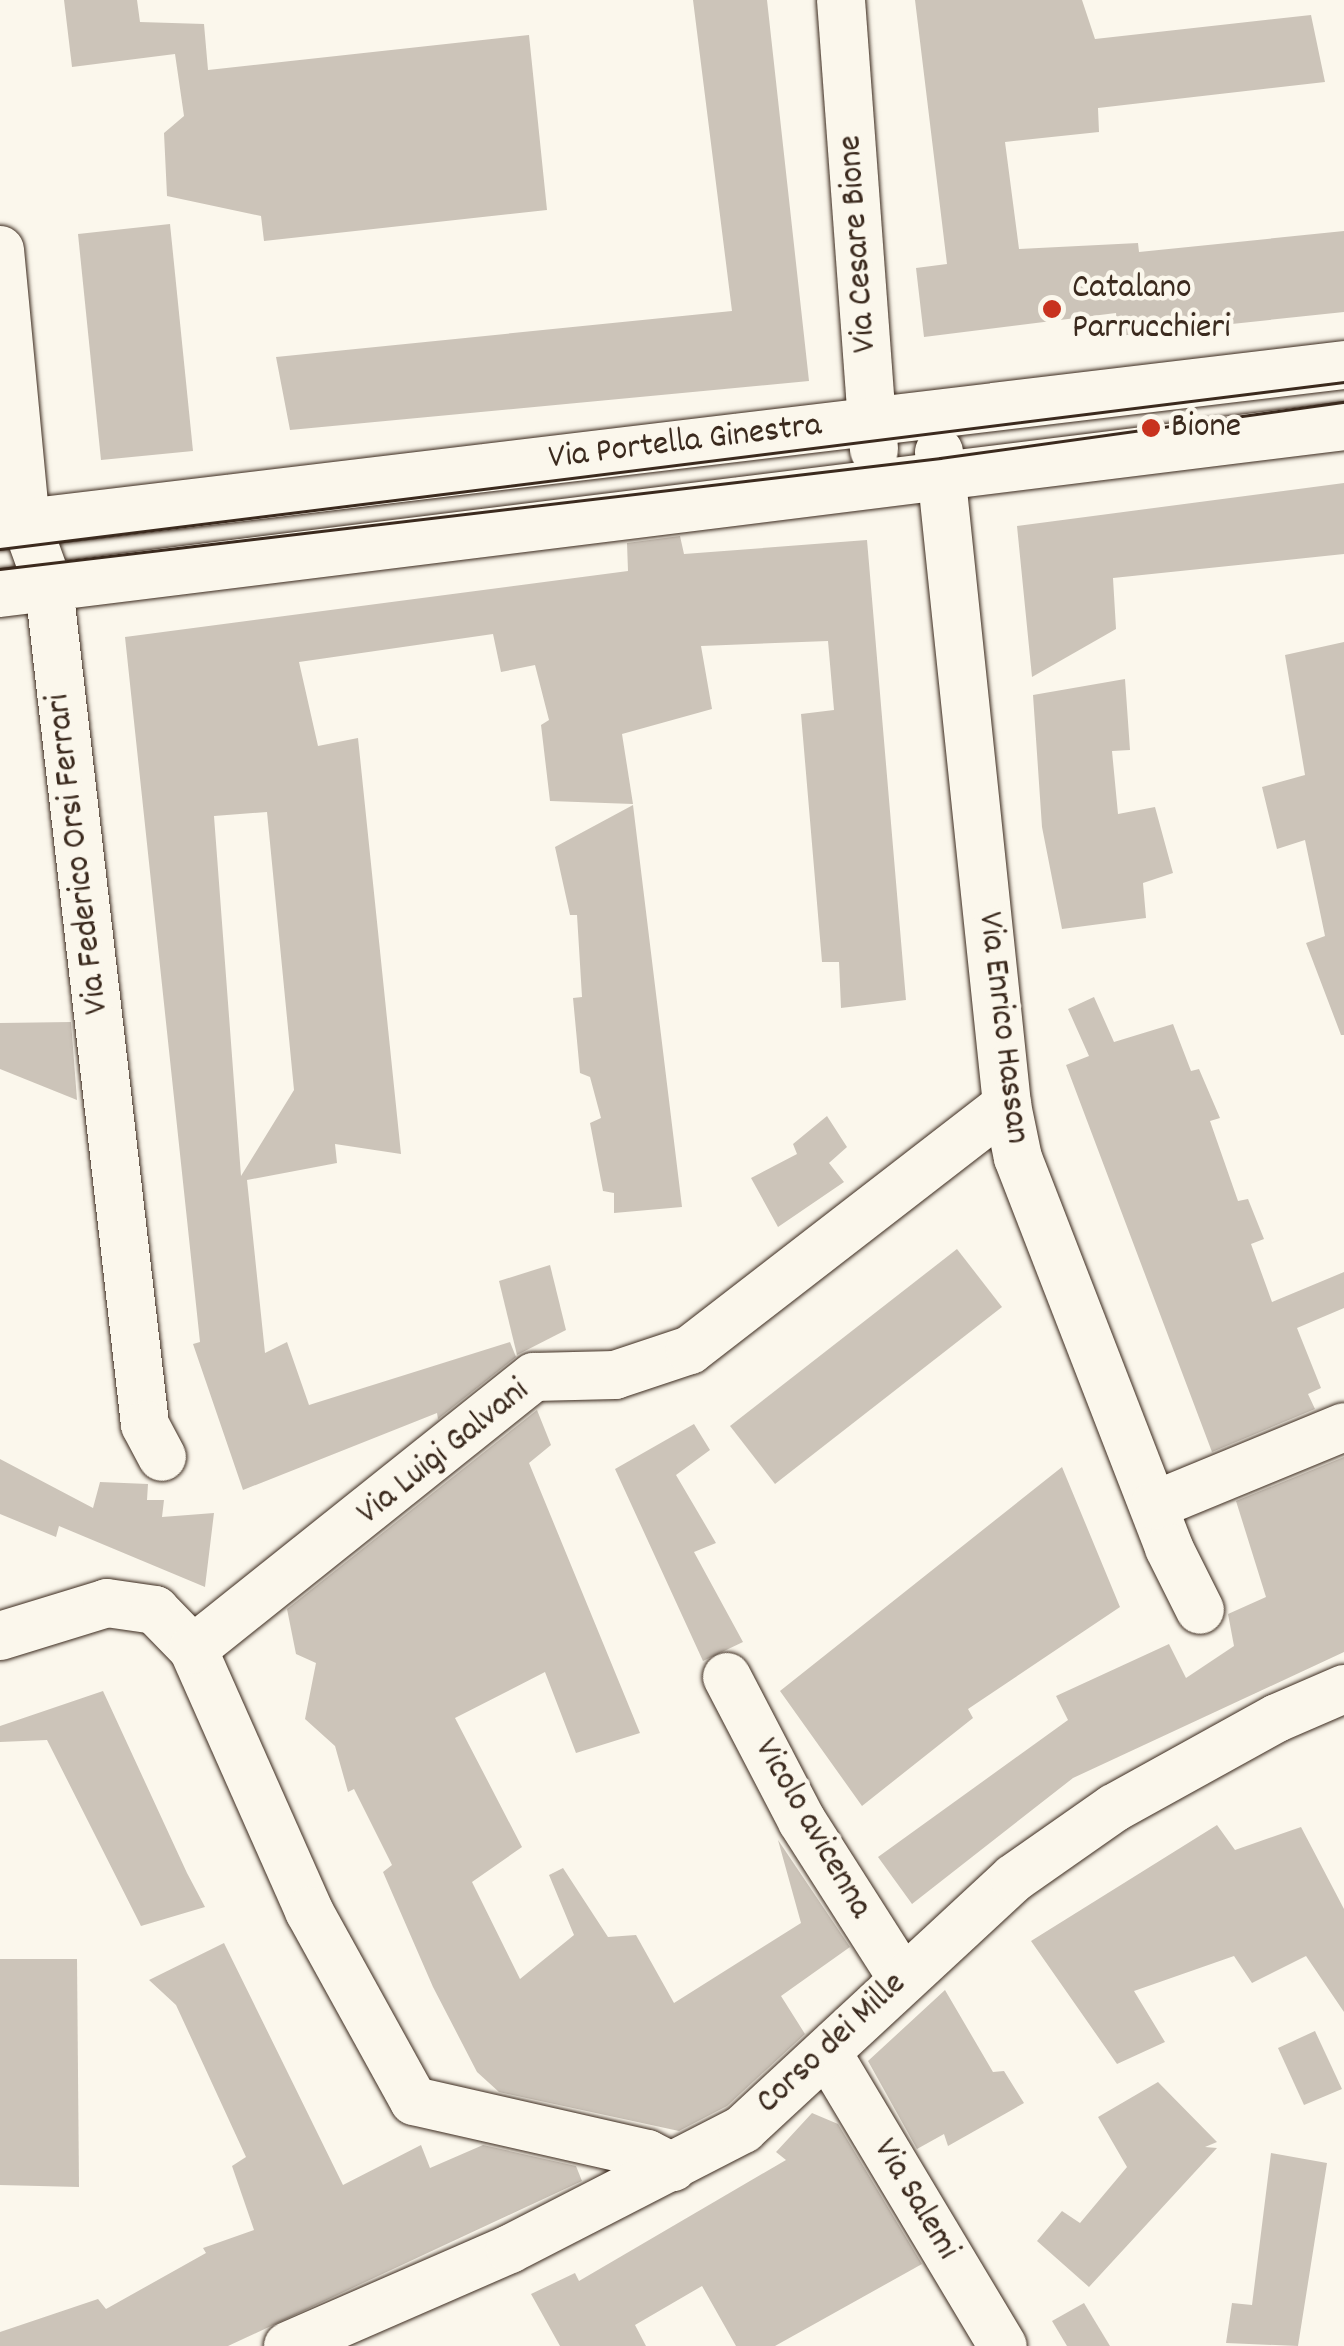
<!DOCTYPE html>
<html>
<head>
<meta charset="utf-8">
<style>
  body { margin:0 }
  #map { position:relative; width:1344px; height:2346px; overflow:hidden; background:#fbf7ec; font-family:Dekko,sans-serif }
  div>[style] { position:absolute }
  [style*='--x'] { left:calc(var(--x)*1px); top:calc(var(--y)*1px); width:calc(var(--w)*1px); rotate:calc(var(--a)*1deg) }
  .building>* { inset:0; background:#ccc4b9 }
  .roads { filter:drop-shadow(0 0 2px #3b2a1e) drop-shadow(0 0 2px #3b2a1e) }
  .minor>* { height:48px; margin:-24px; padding:0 24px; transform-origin:24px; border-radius:24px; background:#fbf7ec }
  .tram>* { height:2.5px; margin:-1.25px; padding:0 1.25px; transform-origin:1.25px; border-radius:1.25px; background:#3b2a1e }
  .dots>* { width:28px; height:28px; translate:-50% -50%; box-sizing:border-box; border:5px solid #fbf7ec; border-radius:50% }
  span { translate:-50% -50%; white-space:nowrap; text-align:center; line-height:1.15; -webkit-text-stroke:9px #fbf7ec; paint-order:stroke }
  .street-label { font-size:35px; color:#3b2a1e }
  .poi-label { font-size:35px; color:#3b2a1e }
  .left { translate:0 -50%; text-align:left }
</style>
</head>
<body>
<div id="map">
  <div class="building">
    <div style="clip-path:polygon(64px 0,137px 0,140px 22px,204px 24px,208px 70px,529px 35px,547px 210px,264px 241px,261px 216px,167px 196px,164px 133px,184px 116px,175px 54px,72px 67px)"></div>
    <div style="clip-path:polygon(693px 0,767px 0,809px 381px,290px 430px,276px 357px,732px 311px)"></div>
    <div style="clip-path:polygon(915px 0,1082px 0,1095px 39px,1311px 15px,1325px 82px,1098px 108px,1099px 132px,1005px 142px,1019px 249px,1138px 243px,1139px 252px,1344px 231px,1344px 312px,1118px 336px,1116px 313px,924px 337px,916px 268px,947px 264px)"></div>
    <div style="clip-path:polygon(170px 224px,193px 451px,101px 460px,78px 234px)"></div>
    <div style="clip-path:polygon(1344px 483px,1344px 554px,1113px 578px,1116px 629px,1032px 677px,1017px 526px)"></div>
    <div style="clip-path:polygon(evenodd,680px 536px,684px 554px,867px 540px,906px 1000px,841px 1008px,839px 962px,822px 962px,801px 714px,834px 710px,828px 641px,701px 646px,712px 709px,622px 734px,633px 804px,550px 801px,541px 725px,549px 720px,535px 665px,501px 672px,493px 634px,299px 662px,318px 746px,358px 738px,401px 1154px,335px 1144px,337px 1163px,247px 1180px,265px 1353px,287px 1342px,309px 1405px,510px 1342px,516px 1357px,438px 1419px,437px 1413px,243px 1490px,193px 1344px,200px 1342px,125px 637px,628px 571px,627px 543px,680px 536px,267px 812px,294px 1090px,241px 1176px,214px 816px,267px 812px)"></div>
    <div style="clip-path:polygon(1344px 642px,1344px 1035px,1341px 1035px,1306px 943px,1325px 936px,1305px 840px,1277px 849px,1262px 787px,1305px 775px,1285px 655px)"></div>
    <div style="clip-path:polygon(1125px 679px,1130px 750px,1112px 751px,1118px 814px,1155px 807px,1173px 873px,1143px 883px,1146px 918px,1062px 929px,1042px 827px,1033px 695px)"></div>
    <div style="clip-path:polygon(633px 805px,682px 1207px,614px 1213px,614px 1193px,603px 1191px,590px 1123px,601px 1118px,590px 1077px,580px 1073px,573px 998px,582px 997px,577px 915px,570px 915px,555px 847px)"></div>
    <div style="clip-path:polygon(1094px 997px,1114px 1042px,1173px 1024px,1191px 1071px,1199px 1069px,1220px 1118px,1210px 1121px,1238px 1201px,1248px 1199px,1264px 1239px,1251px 1244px,1272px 1302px,1344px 1272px,1344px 1308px,1297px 1328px,1321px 1388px,1308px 1394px,1315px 1409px,1212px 1452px,1066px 1065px,1089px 1056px,1068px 1009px)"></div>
    <div style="clip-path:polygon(71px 1022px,77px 1100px,0 1069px,0 1023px)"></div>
    <div style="clip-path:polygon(827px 1116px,847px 1147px,829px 1163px,844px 1182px,778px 1227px,751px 1178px,797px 1154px,793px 1144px)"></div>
    <div style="clip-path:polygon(957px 1249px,1002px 1307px,775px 1484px,730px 1426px)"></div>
    <div style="clip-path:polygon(550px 1265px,566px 1330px,517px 1355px,499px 1281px)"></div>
    <div style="clip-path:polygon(537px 1410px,551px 1445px,529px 1463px,640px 1733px,576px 1753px,545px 1672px,455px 1718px,522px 1847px,472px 1882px,520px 1979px,574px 1935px,549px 1875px,563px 1868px,608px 1937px,636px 1935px,674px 2003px,801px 1923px,778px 1840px,850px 1947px,781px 1996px,805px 2034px,727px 2106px,679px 2131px,499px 2092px,477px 2072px,433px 1987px,383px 1872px,392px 1865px,354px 1789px,348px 1792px,335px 1746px,305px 1719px,316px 1663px,296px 1654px,287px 1609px)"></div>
    <div style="clip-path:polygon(694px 1424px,710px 1450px,676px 1475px,716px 1543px,694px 1552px,743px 1642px,703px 1661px,615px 1469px)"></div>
    <div style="clip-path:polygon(1344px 1457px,1344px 1652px,1073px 1778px,912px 1904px,878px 1857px,1068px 1720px,1056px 1696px,1169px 1644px,1186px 1678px,1234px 1646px,1228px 1614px,1266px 1597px,1236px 1501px)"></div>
    <div style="clip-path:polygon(0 1459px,93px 1508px,100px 1482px,148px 1484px,147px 1500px,164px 1500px,162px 1517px,214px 1513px,205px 1587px,59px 1526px,56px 1537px,0 1514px)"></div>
    <div style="clip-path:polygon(1062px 1467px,1120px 1607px,968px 1709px,973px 1718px,862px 1806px,780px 1691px)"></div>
    <div style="clip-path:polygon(103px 1691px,187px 1873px,205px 1907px,141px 1926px,47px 1740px,0 1742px,0 1726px)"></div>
    <div style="clip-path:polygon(1217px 1825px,1235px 1850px,1301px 1827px,1344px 1909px,1344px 2012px,1306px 1956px,1252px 1983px,1234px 1956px,1134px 1991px,1165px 2042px,1117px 2064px,1031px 1941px)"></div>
    <div style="clip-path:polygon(224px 1943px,343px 2185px,421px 2145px,430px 2168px,483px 2145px,576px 2166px,582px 2181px,228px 2346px,0 2346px,0 2332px,98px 2299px,106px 2309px,206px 2253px,203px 2248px,254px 2230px,232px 2166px,246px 2157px,176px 2005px,149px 1980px)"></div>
    <div style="clip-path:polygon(0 1959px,77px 1959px,79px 2187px,0 2185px)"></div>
    <div style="clip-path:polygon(945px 1990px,993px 2072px,1004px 2071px,1024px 2103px,948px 2146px,944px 2134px,917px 2149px,868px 2061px)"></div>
    <div style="clip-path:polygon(1315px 2031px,1342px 2089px,1304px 2105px,1278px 2048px)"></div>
    <div style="clip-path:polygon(1158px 2082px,1217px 2142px,1205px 2147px,1217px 2148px,1089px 2287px,1037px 2241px,1062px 2211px,1080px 2223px,1127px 2167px,1098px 2117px)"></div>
    <div style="clip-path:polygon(812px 2113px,838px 2124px,922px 2264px,775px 2346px,736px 2346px,702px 2286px,635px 2325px,646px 2346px,560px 2346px,531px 2294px,575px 2273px,579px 2281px,786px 2160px,776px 2152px)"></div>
    <div style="clip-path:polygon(1271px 2153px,1327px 2163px,1298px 2346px,1226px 2343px,1232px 2303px,1252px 2305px)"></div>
    <div style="clip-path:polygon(1084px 2303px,1110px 2346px,1067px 2346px,1052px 2321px)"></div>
  </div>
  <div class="roads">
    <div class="minor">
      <div style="--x:841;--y:0;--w:451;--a:85.8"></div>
      <div style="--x:0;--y:250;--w:274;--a:84.6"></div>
      <div style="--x:26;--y:523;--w:68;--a:70.2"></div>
      <div style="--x:49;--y:587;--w:843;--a:83.46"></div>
      <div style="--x:145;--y:1425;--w:36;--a:62"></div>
      <div style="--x:939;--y:452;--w:657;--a:84.05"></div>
      <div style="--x:1007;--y:1105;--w:54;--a:78.3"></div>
      <div style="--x:1018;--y:1158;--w:418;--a:68.8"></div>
      <div style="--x:1169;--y:1548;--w:69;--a:63.4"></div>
      <div style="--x:0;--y:526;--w:1354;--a:-6.83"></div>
      <div style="--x:0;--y:593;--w:1354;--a:-7.08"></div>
      <div style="--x:1155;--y:1505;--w:204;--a:-22.4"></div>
      <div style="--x:0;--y:1636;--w:112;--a:-17.1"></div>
      <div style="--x:107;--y:1603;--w:49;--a:8.3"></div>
      <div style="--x:155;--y:1610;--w:54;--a:45.7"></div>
      <div style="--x:193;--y:1649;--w:287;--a:66.1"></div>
      <div style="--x:309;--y:1911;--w:217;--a:61.1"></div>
      <div style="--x:414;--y:2101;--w:239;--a:12.8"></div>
      <div style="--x:647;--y:2154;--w:29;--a:27"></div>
      <div style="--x:193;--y:1649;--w:436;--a:-38.6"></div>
      <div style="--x:534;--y:1377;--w:81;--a:-1.4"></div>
      <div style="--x:615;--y:1375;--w:79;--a:-18.4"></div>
      <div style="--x:690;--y:1350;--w:401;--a:-37.7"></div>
      <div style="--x:727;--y:1677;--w:162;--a:62.5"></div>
      <div style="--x:802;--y:1821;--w:186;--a:57.5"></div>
      <div style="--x:828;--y:2054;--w:340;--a:59.1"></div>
      <div style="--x:288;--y:2346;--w:242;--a:-23.6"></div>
      <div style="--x:510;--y:2249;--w:262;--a:-27.2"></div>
      <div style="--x:743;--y:2129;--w:369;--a:-42.8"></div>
      <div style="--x:1014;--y:1878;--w:122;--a:-35"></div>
      <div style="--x:1114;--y:1808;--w:186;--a:-28.9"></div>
      <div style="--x:1277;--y:1718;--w:73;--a:-23.4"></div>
    </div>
  </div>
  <div class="tram">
    <div style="--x:0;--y:549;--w:1354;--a:-7.08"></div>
    <div style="--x:0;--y:569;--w:947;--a:-6.73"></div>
    <div style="--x:940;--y:458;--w:408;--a:-7.9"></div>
  </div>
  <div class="dots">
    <div style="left:1052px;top:309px;background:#c8321e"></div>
    <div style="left:1151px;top:428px;background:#c8321e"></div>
  </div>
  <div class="street-label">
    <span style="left:859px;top:244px;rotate:-94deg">Via Cesare Bione</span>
    <span style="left:685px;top:443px;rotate:-7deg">Via Portella Ginestra</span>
    <span style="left:79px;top:854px;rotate:-97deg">Via Federico Orsi Ferrari</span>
    <span style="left:1002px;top:1028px;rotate:83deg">Via Enrico Hassan</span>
    <span style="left:444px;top:1453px;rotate:-39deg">Via Luigi Galvani</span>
    <span style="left:812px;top:1829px;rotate:60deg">Vicolo avicenna</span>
    <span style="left:832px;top:2044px;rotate:-43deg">Corso dei Mille</span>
    <span style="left:915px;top:2200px;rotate:59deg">Via Salemi</span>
  </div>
  <div class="poi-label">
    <span class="left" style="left:1072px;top:309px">Catalano<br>Parrucchieri</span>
    <span class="left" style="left:1171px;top:428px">Bione</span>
  </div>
</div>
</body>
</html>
